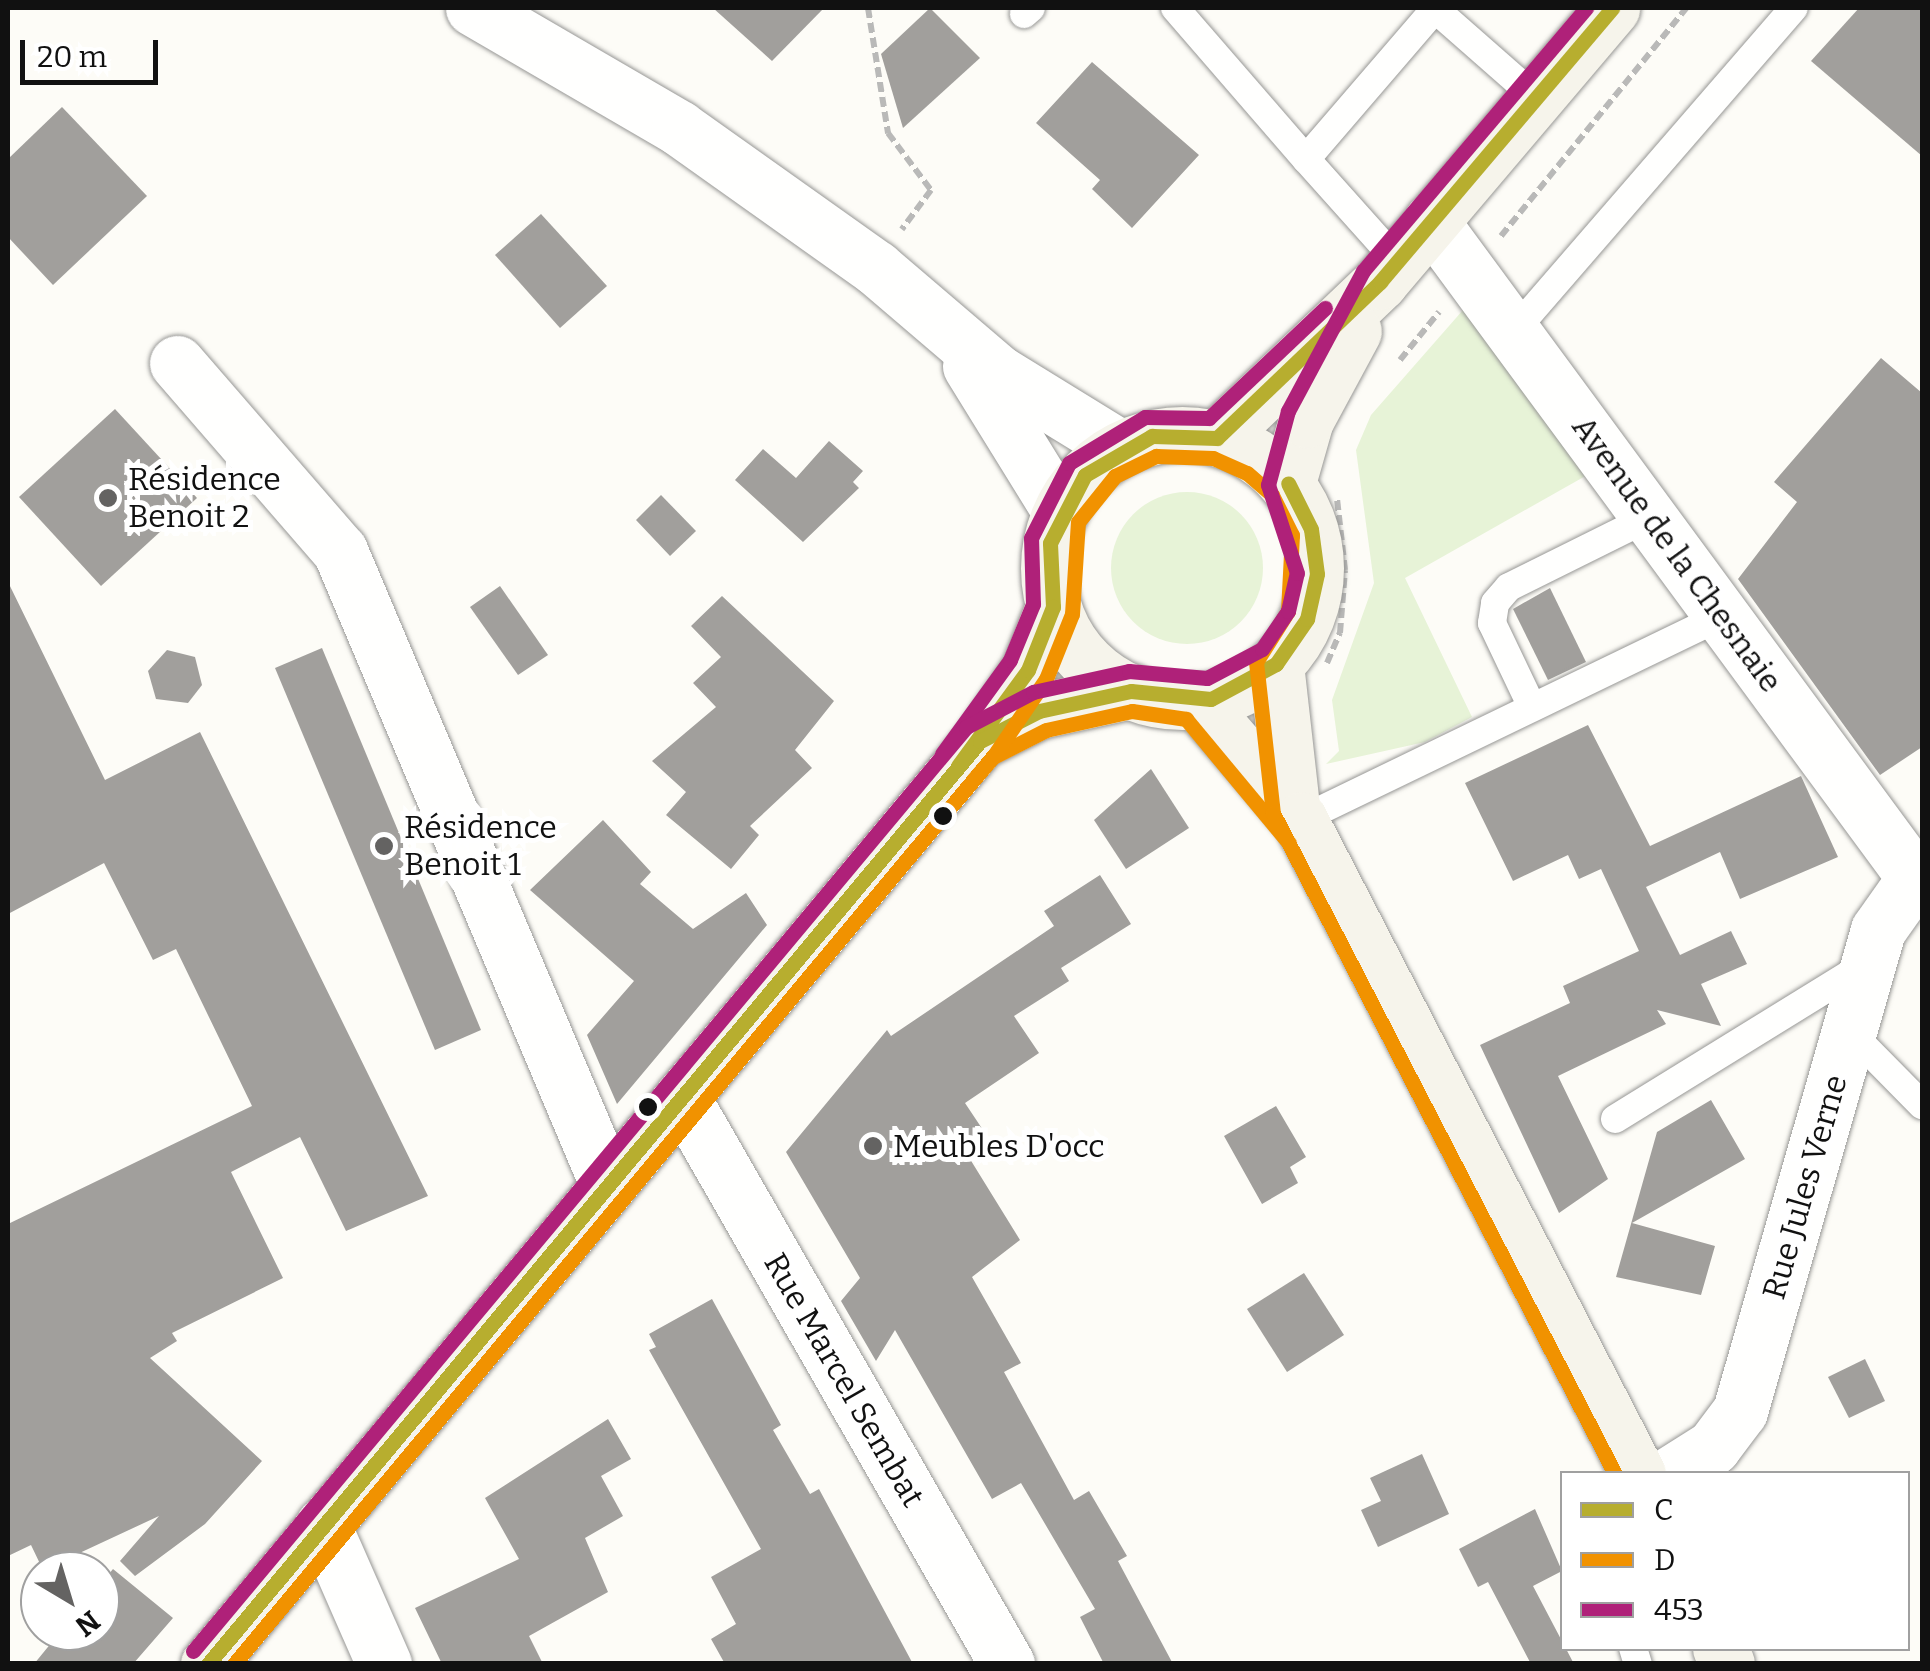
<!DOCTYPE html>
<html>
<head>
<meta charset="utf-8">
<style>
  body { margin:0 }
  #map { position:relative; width:1930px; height:1671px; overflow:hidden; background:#fdfcf7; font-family:Bitter,serif }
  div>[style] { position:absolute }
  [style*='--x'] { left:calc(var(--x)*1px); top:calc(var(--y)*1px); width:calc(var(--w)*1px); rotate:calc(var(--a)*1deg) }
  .green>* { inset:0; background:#e7f3d7 }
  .round { border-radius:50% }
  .building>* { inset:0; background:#a19f9c }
  .path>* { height:6px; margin-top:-3px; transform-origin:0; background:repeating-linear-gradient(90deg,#b9b9b8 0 10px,transparent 0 15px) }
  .roads { filter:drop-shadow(0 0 2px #979795) drop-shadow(0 0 2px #979795) }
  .service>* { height:28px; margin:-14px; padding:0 14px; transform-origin:14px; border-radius:14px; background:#fffffe }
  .minor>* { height:55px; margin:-27.5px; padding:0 27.5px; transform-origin:27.5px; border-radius:27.5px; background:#fffffe }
  .tertiary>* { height:55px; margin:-27.5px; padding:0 27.5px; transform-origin:27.5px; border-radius:27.5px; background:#fffffe }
  .secondary>* { height:55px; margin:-27.5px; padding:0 27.5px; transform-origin:27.5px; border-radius:27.5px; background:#f6f4eb }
  .secondary>.ring { margin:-27.5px; padding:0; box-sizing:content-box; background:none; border:55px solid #f6f4eb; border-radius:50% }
  .bus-1>* { height:15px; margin:-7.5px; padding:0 7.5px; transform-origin:7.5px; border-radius:7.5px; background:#b7ae2f }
  .bus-2>* { height:15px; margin:-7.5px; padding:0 7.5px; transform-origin:7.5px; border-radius:7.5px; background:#f19200 }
  .bus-3>* { height:15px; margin:-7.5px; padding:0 7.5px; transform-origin:7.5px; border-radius:7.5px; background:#af2179 }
  .dots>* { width:28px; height:28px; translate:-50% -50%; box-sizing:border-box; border:5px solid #fff; border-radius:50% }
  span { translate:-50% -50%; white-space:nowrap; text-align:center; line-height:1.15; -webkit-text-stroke:10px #fff; paint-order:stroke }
  .poi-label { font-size:32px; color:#111 }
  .left { translate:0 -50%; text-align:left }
  .street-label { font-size:32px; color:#111 }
  .frame { position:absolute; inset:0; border:10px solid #111; pointer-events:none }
  .legend { position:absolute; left:1560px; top:1471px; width:350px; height:180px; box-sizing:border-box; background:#fff; border:2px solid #a0a0a0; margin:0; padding:12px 18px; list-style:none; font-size:30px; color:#111 }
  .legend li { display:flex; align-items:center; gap:20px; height:50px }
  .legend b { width:50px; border:2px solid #a0a0a0 }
  .north { position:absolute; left:20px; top:1551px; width:100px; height:100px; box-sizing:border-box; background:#fff; border:2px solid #a0a0a0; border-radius:50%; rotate:142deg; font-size:28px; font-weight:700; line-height:40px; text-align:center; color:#111 }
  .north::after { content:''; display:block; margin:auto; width:35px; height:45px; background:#646362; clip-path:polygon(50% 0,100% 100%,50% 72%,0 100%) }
  .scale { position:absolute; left:20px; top:40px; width:138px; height:45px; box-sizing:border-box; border:5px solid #111; border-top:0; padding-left:12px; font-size:30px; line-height:35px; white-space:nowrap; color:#111; -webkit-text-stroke:8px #fff; paint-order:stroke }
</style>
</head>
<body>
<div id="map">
  <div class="green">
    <div style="clip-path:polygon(1463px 310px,1589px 474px,1405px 578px,1472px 717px,1425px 742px,1326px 764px,1339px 751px,1332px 700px,1374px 583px,1356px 450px,1371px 415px)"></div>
    <div class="round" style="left:1111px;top:492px;width:152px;height:152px"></div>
  </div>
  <div class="building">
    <div style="clip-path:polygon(713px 8px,824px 8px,772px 61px)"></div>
    <div style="clip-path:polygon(930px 8px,980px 58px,903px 128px,881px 54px)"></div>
    <div style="clip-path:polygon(1859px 8px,1922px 8px,1922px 156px,1811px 61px)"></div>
    <div style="clip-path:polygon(1092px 62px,1199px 155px,1132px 228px,1092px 189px,1100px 180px,1036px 123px)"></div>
    <div style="clip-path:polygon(62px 107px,147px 196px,53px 285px,8px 237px,8px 159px)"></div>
    <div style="clip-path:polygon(541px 214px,607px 286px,560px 328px,495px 255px)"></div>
    <div style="clip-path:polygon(1881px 358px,1922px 393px,1922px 747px,1880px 775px,1738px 579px,1797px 502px,1774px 482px)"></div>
    <div style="clip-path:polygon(115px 409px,197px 498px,101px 586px,19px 497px)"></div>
    <div style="clip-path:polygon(829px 441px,863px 471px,853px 482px,859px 488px,803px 542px,735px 480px,763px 449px,796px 478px)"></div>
    <div style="clip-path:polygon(661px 495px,696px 531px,670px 556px,636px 520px)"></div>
    <div style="clip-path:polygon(8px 582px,105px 780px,200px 732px,428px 1196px,346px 1231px,300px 1137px,231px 1172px,283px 1278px,172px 1333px,177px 1341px,150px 1358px,262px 1461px,205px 1524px,135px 1576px,120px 1561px,159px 1516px,43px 1570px,31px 1545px,8px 1556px,8px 1224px,252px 1106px,176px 949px,153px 960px,104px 863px,8px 914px)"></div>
    <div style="clip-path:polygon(500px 586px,548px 655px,518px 675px,470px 607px)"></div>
    <div style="clip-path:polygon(1550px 588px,1586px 662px,1548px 680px,1513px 609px)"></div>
    <div style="clip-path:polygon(722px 596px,834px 701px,795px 750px,812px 768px,750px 826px,759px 835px,731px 869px,666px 815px,686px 792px,652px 761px,716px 707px,693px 683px,721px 657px,691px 626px)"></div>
    <div style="clip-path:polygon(322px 648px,481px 1030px,435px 1050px,275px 668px)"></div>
    <div style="clip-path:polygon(167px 650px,195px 657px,202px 685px,188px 703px,156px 699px,148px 671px)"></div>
    <div style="clip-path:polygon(1588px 725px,1650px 846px,1801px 776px,1838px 857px,1740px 899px,1720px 852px,1646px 887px,1680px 955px,1731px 931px,1747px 964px,1701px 984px,1721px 1026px,1657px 1010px,1666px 1024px,1558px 1076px,1608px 1179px,1559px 1213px,1480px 1045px,1570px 1003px,1563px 986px,1639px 951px,1601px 869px,1579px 879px,1568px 855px,1513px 881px,1465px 783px)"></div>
    <div style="clip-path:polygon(1151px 769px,1189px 828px,1126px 869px,1094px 820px)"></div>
    <div style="clip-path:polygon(603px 820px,651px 872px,640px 884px,693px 929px,746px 893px,767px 925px,617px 1104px,587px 1035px,634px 981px,530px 890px)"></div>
    <div style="clip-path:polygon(1100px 875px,1131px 924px,1061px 968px,1069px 981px,1014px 1016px,1039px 1053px,965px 1103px,987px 1136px,965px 1151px,1020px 1240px,972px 1277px,1021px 1363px,1004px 1372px,1074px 1500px,1089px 1491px,1127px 1556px,1118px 1561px,1173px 1664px,1104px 1664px,1080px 1617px,1095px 1609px,1021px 1483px,992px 1499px,895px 1330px,876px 1361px,841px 1301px,860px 1278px,786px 1152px,887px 1030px,891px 1036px,1054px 926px,1044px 911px)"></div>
    <div style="clip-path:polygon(1711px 1100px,1745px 1159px,1632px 1223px,1715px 1246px,1701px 1295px,1616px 1277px,1657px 1132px)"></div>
    <div style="clip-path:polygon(1276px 1106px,1306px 1157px,1290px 1167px,1298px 1183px,1262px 1204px,1224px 1136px)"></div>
    <div style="clip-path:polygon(1304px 1273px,1344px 1335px,1287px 1372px,1247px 1309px)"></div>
    <div style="clip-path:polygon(712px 1299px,781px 1425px,773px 1430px,810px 1494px,819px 1489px,913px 1664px,725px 1664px,711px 1639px,736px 1624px,711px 1577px,761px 1549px,649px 1350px,656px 1347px,649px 1334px)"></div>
    <div style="clip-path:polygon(1865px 1359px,1885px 1401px,1849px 1418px,1828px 1377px)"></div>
    <div style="clip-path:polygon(608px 1419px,631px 1459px,601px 1476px,623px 1516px,585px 1538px,608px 1592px,529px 1636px,543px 1664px,442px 1664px,415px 1608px,519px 1559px,485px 1498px)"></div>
    <div style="clip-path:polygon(1422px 1454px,1449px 1514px,1378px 1547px,1361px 1510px,1381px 1501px,1370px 1478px)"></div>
    <div style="clip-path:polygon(1535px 1509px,1562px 1571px,1533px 1586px,1574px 1664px,1531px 1664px,1488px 1582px,1478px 1587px,1459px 1549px)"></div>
    <div style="clip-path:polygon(113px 1569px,173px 1618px,133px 1664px,34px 1664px,61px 1631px,100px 1631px,100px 1585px)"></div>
  </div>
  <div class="path">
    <div style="--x:868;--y:8;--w:127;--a:80.9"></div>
    <div style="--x:888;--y:133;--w:71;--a:53"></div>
    <div style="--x:931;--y:190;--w:49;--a:126.6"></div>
    <div style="--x:1501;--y:236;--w:294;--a:-50.9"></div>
    <div style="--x:1400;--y:360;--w:62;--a:-50.9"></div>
    <div style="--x:1327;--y:663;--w:33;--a:-67"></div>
    <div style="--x:1340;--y:633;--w:63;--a:-85.5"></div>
    <div style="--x:1345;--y:570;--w:71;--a:-96.4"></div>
  </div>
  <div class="roads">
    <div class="service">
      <div style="--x:1175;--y:8;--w:200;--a:49.1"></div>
      <div style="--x:1024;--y:14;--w:9;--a:-41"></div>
      <div style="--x:1398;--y:262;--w:138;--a:-131.8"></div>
      <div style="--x:1306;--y:159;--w:198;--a:-49.3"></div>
      <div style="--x:1435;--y:9;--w:133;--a:41.3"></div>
      <div style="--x:1514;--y:331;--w:427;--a:-49.1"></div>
      <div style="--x:1532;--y:707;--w:93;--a:-115.5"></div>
      <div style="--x:1492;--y:623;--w:20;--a:-81"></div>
      <div style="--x:1495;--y:603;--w:21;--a:-49"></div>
      <div style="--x:1509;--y:587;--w:157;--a:-26.4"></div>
      <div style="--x:1300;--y:820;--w:469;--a:-25.8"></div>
      <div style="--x:1849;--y:1031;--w:104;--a:45.4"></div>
      <div style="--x:1615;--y:1119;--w:293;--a:-31.7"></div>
      <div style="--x:1633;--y:1648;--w:17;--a:73"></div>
    </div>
    <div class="minor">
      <div style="--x:1431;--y:221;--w:828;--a:53.64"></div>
      <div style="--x:177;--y:363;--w:249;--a:49.1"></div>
      <div style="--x:340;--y:551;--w:689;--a:67.12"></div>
      <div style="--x:682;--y:1097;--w:654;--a:60.18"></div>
      <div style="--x:1670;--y:1474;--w:51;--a:-32.1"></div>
      <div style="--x:1713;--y:1447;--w:45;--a:-53.1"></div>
      <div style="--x:1740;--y:1411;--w:500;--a:-73.99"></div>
      <div style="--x:1878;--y:930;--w:62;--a:-54.8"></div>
      <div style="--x:323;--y:1525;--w:152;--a:66.3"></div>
    </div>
    <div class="tertiary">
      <div style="--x:473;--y:8;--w:238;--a:30.2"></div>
      <div style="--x:679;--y:128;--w:242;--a:35.4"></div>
      <div style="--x:876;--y:268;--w:162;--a:40.5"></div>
      <div style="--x:999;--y:373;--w:143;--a:31.6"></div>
      <div style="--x:970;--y:366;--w:172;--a:58.3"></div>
    </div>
    <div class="secondary">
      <div class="ring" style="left:1048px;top:434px;width:213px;height:213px"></div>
      <div style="--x:1217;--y:438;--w:226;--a:-43.7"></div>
      <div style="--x:1380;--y:282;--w:359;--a:-49.7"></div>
      <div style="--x:1288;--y:483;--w:66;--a:-74.1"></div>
      <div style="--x:1306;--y:420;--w:101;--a:-61.7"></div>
      <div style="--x:1276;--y:664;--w:144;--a:83.6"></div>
      <div style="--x:1196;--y:700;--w:159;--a:49.1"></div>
      <div style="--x:1300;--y:820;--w:736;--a:62.67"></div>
      <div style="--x:982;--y:740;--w:64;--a:-27"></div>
      <div style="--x:1039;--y:711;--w:94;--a:-12.3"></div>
      <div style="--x:1720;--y:1648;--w:17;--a:66"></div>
      <div style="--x:208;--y:1664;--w:1203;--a:-50.09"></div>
      <div style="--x:980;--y:741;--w:86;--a:-55.9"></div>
      <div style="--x:1028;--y:670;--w:68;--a:-68.4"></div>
    </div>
  </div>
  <div class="bus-1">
    <div style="--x:1217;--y:438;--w:226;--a:-43.7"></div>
    <div style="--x:1380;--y:282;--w:359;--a:-49.7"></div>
    <div style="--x:1053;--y:607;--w:64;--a:-92.7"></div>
    <div style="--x:1050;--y:543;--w:76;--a:-62.8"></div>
    <div style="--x:1085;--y:475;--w:78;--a:-30.2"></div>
    <div style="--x:1152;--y:436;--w:65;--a:1.8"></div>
    <div style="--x:958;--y:766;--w:119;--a:-53.9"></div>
    <div style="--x:1028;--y:670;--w:68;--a:-68.4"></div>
    <div style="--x:208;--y:1664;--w:1203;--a:-50.09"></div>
    <div style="--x:980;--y:741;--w:66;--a:-27"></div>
    <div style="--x:1039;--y:711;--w:94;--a:-12.3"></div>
    <div style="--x:1131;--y:691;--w:80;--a:5.7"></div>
    <div style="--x:1211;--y:699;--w:74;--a:-28.3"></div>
    <div style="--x:1276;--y:664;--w:55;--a:-55.4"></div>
    <div style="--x:1307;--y:619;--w:46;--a:-77.5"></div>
    <div style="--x:1317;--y:574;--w:45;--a:-97.6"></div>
    <div style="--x:1311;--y:529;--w:51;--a:-116.6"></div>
  </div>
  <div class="bus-2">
    <div style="--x:973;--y:780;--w:30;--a:-49"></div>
    <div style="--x:993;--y:757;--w:59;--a:-27"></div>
    <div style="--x:1046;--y:730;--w:88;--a:-12.5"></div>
    <div style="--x:1132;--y:711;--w:55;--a:8.4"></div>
    <div style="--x:1186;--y:719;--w:161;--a:50.3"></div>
    <div style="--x:234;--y:1664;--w:1186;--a:-50.1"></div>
    <div style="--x:995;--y:754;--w:91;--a:-55.8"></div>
    <div style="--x:1046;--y:679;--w:70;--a:-68.2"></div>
    <div style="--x:1072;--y:614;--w:92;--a:-86.3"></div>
    <div style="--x:1078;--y:522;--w:59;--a:-51.2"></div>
    <div style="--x:1115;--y:476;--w:46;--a:-26"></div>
    <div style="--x:1156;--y:456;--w:57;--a:2"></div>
    <div style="--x:1213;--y:458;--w:37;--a:24"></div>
    <div style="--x:1247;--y:473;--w:33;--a:41"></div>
    <div style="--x:1272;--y:495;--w:45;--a:63.4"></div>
    <div style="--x:1292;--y:535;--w:76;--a:93"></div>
    <div style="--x:1288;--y:611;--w:60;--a:122.1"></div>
    <div style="--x:1256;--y:662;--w:152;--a:83.6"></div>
    <div style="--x:1273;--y:813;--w:744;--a:62.64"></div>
  </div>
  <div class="bus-3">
    <div style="--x:942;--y:754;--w:116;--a:-54.1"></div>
    <div style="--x:1010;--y:660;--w:61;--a:-67.7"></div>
    <div style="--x:1033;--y:604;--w:66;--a:-91.7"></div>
    <div style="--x:1031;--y:538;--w:84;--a:-63.1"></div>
    <div style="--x:1069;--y:463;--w:89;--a:-31.2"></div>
    <div style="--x:1145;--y:417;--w:64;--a:0.9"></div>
    <div style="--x:1209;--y:418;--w:160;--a:-43.5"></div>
    <div style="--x:193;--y:1651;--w:1205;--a:-50.08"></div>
    <div style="--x:966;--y:727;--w:76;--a:-27.6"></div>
    <div style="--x:1033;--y:692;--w:98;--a:-12.3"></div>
    <div style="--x:1129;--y:671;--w:78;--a:5.1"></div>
    <div style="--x:1207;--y:678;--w:62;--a:-27.8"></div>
    <div style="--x:1262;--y:649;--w:46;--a:-55.6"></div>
    <div style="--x:1288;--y:611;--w:39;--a:-77"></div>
    <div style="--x:1297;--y:573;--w:93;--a:-108.2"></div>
    <div style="--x:1268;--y:485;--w:77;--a:-74.9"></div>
    <div style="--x:1288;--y:411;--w:159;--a:-61.8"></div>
    <div style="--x:1363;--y:271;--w:345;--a:-49.7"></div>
  </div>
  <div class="dots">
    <div style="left:108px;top:498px;background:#646362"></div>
    <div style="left:943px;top:816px;background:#111"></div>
    <div style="left:384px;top:846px;background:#646362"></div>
    <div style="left:648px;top:1107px;background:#111"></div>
    <div style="left:873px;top:1146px;background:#646362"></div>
  </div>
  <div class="poi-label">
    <span class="left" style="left:128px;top:498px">Résidence<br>Benoit 2</span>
    <span class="left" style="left:404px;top:846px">Résidence<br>Benoit 1</span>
    <span class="left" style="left:893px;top:1146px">Meubles D'occ</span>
  </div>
  <div class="street-label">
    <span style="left:1677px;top:554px;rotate:54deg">Avenue de la Chesnaie</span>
    <span style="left:1805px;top:1187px;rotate:-74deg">Rue Jules Verne</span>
    <span style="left:844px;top:1380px;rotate:60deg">Rue Marcel Sembat</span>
  </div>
  <div class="frame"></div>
  <ul class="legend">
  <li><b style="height:12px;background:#b7ae2f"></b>C</li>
  <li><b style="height:12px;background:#f19200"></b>D</li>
  <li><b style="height:12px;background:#af2179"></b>453</li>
  </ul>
  <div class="north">N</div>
  <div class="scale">20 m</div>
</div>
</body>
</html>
